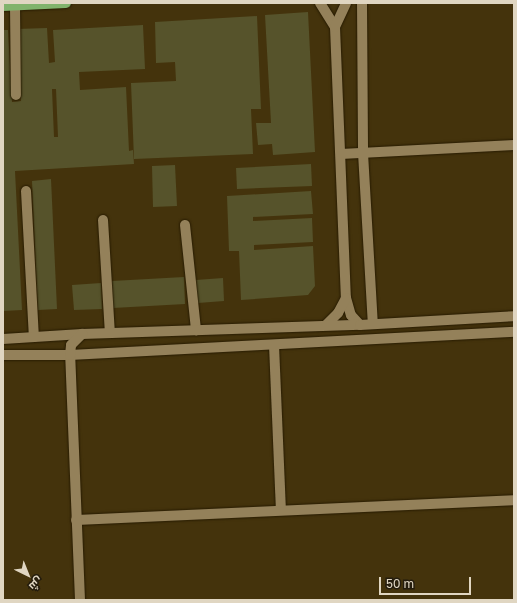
<!DOCTYPE html>
<html>
<head>
<meta charset="utf-8">
<style>
  body { margin:0 }
  #map { position:relative; width:517px; height:603px; overflow:hidden; background:#44330c; font-family:"Golos Text",Cairo,sans-serif }
  div>[style] { position:absolute }
  [style*='--x'] { left:calc(var(--x)*1px); top:calc(var(--y)*1px); width:calc(var(--w)*1px); rotate:calc(var(--a)*1deg) }
  .building>* { inset:0; background:#56532b }
  .roads { filter:drop-shadow(0 0 1px #271b00) drop-shadow(0 0 1px #271b00) }
  .minor>* { height:10px; margin:-5px; padding:0 5px; transform-origin:5px; border-radius:5px; background:#94815a }
  .major>* { height:10px; margin:-5px; padding:0 5px; transform-origin:5px; border-radius:5px; background:#81b36c }
  span { translate:-50% -50%; white-space:nowrap; text-align:center; line-height:1.15; -webkit-text-stroke:3px #241c0d; paint-order:stroke }
  .frame { position:absolute; inset:0; border:4px solid #e0d6c2; pointer-events:none }
  .north { position:absolute; left:8px; top:555px; width:40px; height:40px; -webkit-text-stroke:3px #241c0d; paint-order:stroke; rotate:137deg; font-size:11px; font-weight:700; line-height:16px; text-align:center; color:#e0d6c2 }
  .north::after { content:''; display:block; margin:auto; width:14px; height:18px; background:#e0d6c2; clip-path:polygon(50% 0,100% 100%,50% 72%,0 100%) }
  .scale { position:absolute; left:379px; top:577px; width:92px; height:18px; box-sizing:border-box; border:2px solid #e0d6c2; border-top:0; padding-left:5px; font-size:12px; line-height:14px; white-space:nowrap; color:#e0d6c2; -webkit-text-stroke:3px #241c0d; paint-order:stroke }
</style>
</head>
<body>
<div id="map">
  <div class="building">
    <div style="clip-path:polygon(308px 12px,315px 152px,273px 155px,272px 144px,258px 145px,256px 123px,271px 123px,265px 15px)"></div>
    <div style="clip-path:polygon(257px 16px,261px 109px,251px 109px,253px 154px,134px 159px,131px 83px,176px 81px,175px 62px,156px 63px,155px 22px)"></div>
    <div style="clip-path:polygon(evenodd,143px 25px,145px 69px,79px 72px,80px 90px,126px 87px,129px 151px,133px 150px,134px 164px,15px 171px,22px 310px,3px 311px,3px 30px,8px 30px,12px 102px,21px 101px,17px 29px,47px 28px,49px 63px,55px 62px,53px 30px,143px 25px,52px 89px,56px 89px,58px 137px,54px 137px,52px 89px)"></div>
    <div style="clip-path:polygon(311px 164px,312px 186px,237px 189px,236px 168px)"></div>
    <div style="clip-path:polygon(175px 165px,177px 206px,153px 207px,152px 166px)"></div>
    <div style="clip-path:polygon(51px 179px,57px 309px,38px 310px,32px 181px)"></div>
    <div style="clip-path:polygon(311px 191px,313px 214px,253px 217px,253px 221px,312px 218px,313px 242px,254px 245px,254px 250px,313px 246px,315px 286px,308px 295px,241px 300px,239px 251px,229px 251px,227px 196px)"></div>
    <div style="clip-path:polygon(184px 277px,185px 304px,113px 308px,112px 281px)"></div>
    <div style="clip-path:polygon(223px 278px,224px 301px,198px 303px,196px 280px)"></div>
    <div style="clip-path:polygon(101px 283px,102px 309px,74px 310px,72px 285px)"></div>
  </div>
  <div class="roads">
    <div class="minor">
      <div style="--x:320;--y:3;--w:28;--a:58"></div>
      <div style="--x:335;--y:27;--w:271;--a:87.7"></div>
      <div style="--x:346;--y:298;--w:18;--a:74"></div>
      <div style="--x:351;--y:315;--w:13;--a:48"></div>
      <div style="--x:362;--y:3;--w:150;--a:89.6"></div>
      <div style="--x:363;--y:153;--w:171;--a:86.7"></div>
      <div style="--x:15;--y:6;--w:89;--a:89.4"></div>
      <div style="--x:335;--y:27;--w:26;--a:-65"></div>
      <div style="--x:341;--y:154;--w:173;--a:-3"></div>
      <div style="--x:26;--y:191;--w:146;--a:86.9"></div>
      <div style="--x:103;--y:220;--w:113;--a:86.5"></div>
      <div style="--x:185;--y:225;--w:106;--a:84"></div>
      <div style="--x:326;--y:325;--w:17;--a:-45"></div>
      <div style="--x:338;--y:313;--w:17;--a:-62"></div>
      <div style="--x:3;--y:339;--w:79;--a:-3.6"></div>
      <div style="--x:82;--y:334;--w:278;--a:-1.9"></div>
      <div style="--x:360;--y:325;--w:154;--a:-3.3"></div>
      <div style="--x:274;--y:345;--w:165;--a:87.6"></div>
      <div style="--x:3;--y:355;--w:67;--a:0"></div>
      <div style="--x:70;--y:355;--w:445;--a:-3"></div>
      <div style="--x:76;--y:520;--w:438;--a:-2.6"></div>
      <div style="--x:80;--y:600;--w:245;--a:-92.3"></div>
      <div style="--x:70;--y:355;--w:10;--a:-84"></div>
      <div style="--x:71;--y:345;--w:16;--a:-45"></div>
    </div>
    <div class="major">
      <div style="--x:3;--y:6;--w:63;--a:-2.7"></div>
    </div>
  </div>
  <div class="frame"></div>
  <div class="north">ش</div>
  <div class="scale">50 m</div>
</div>
</body>
</html>
